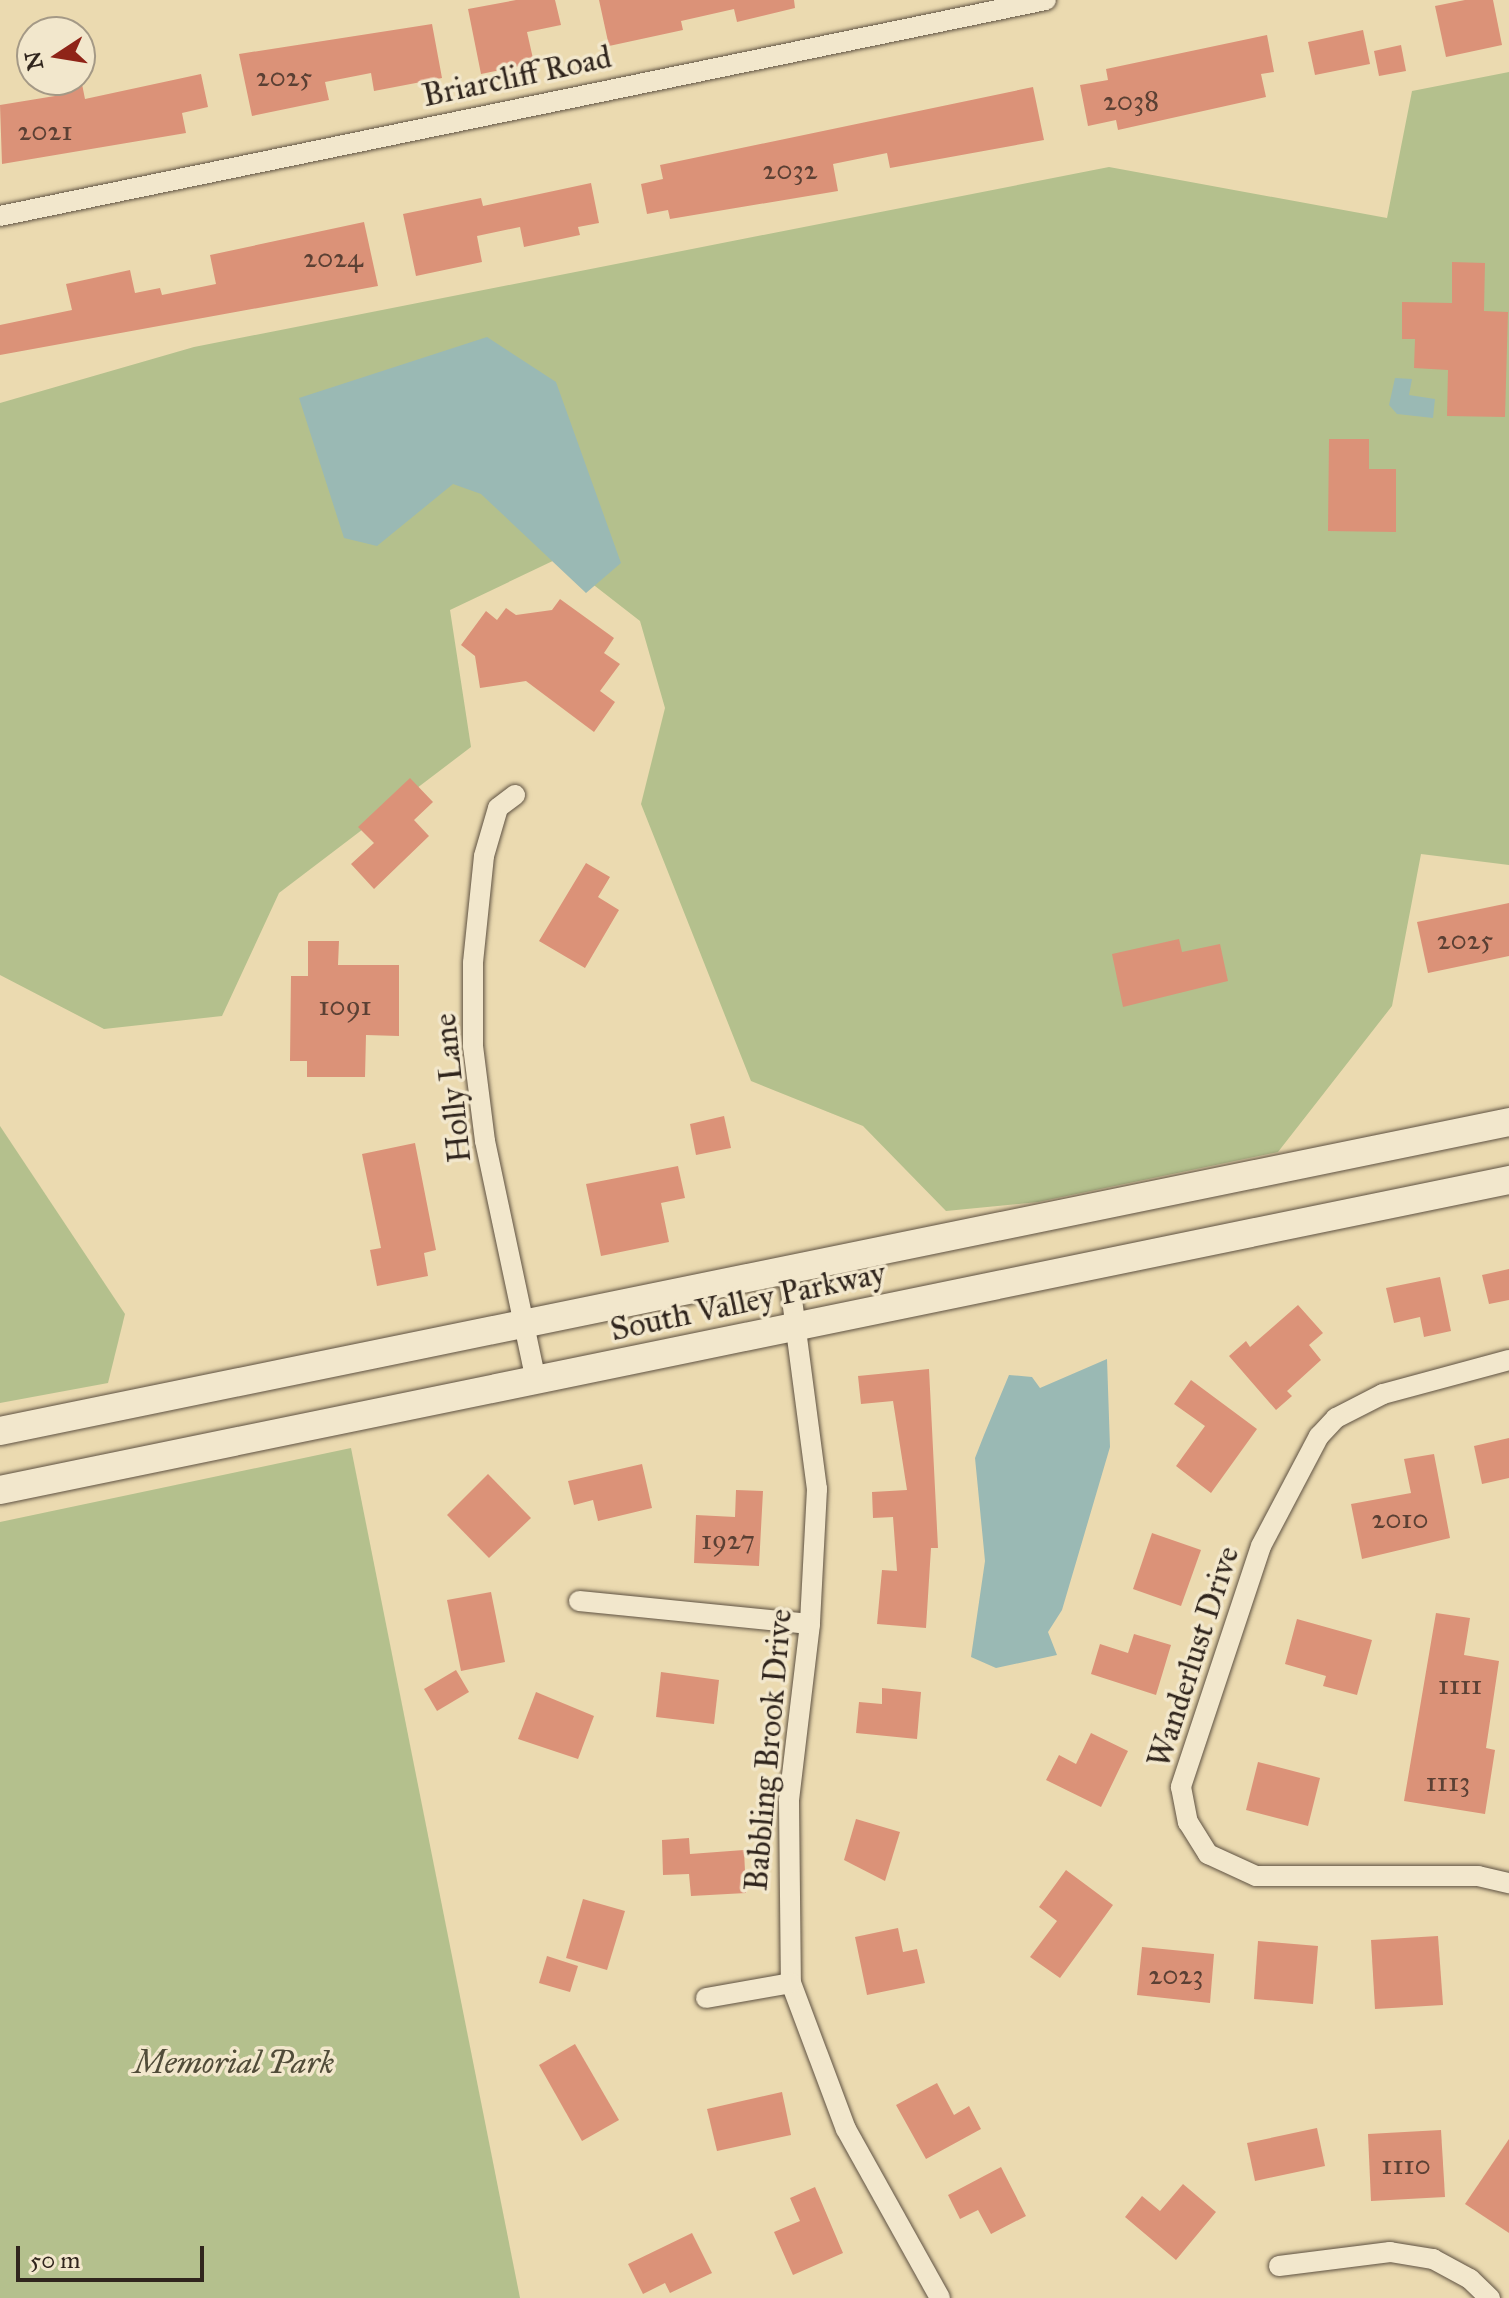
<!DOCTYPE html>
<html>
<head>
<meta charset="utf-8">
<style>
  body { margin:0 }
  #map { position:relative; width:1509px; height:2298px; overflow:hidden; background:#ebdab0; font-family:"IM FELL Great Primer",serif }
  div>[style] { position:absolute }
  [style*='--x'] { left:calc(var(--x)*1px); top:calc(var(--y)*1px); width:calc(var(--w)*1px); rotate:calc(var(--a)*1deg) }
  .green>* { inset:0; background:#b4c08d }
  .water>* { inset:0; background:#9ab9b4 }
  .building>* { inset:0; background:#db9278 }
  .roads { filter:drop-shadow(0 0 2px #5f5242) drop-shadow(0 0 2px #5f5242) }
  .street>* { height:20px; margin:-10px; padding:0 10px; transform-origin:10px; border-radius:10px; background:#f2e7cc }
  .secondary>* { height:28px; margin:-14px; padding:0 14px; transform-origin:14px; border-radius:14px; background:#f2e7cc }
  span { translate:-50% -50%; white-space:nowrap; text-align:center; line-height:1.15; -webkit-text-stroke:7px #f2e7cc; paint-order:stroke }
  .number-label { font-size:28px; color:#5b4034 }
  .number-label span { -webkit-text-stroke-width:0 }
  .street-label { font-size:32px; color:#30251d }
  .park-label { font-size:32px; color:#514c39; font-style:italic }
  .north { position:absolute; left:16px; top:16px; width:80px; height:80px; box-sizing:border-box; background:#f2e7cc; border:2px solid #a49986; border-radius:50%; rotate:258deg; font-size:22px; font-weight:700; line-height:32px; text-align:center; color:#30251d }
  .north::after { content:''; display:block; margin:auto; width:28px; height:36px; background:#8f2418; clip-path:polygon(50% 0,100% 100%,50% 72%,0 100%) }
  .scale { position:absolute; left:16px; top:2246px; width:188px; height:36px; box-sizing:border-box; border:4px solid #30251d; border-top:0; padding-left:10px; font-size:24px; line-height:28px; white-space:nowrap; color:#30251d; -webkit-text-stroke:6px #f2e7cc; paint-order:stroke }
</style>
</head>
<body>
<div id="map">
  <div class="green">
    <div style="clip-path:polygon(1509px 72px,1509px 865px,1421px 854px,1392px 1006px,1278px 1152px,1038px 1202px,946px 1211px,863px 1126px,751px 1081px,641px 804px,665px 708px,640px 621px,559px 558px,450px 610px,471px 747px,279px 893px,222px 1016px,104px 1029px,0 975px,0 403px,194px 347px,1109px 167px,1387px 218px,1412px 91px)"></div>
    <div style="clip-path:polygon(0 1126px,125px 1314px,108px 1383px,0 1403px)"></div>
    <div style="clip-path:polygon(351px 1448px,520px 2298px,0 2298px,0 1522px)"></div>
  </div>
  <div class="water">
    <div style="clip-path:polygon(487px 337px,556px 382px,621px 563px,586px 593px,481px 494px,453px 484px,377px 546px,344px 538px,299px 398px)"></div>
    <div style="clip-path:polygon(1395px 378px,1412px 379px,1409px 395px,1435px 399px,1433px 418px,1397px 414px,1389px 405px)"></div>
    <div style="clip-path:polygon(1107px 1359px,1110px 1447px,1062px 1610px,1048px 1632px,1057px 1655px,996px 1668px,971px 1657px,985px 1561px,975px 1458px,984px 1435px,1009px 1375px,1032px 1377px,1040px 1388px)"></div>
  </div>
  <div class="building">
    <div style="clip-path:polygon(516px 0,555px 0,561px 25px,527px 32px,534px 63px,481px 74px,468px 9px)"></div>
    <div style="clip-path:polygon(599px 0,794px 0,795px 8px,737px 22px,734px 9px,681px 21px,683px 30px,609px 46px)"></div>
    <div style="clip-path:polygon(1465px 0,1493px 0,1502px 45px,1446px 57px,1435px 6px)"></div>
    <div style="clip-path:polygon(432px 24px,442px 78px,374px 91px,371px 73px,325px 82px,329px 100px,252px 116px,239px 54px)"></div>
    <div style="clip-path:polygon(1363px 30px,1370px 64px,1315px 75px,1308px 42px)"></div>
    <div style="clip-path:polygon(1267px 35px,1274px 72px,1261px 74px,1266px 97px,1118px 130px,1116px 120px,1088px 126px,1080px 85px,1108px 80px,1106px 69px)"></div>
    <div style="clip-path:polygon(1401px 45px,1406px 71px,1379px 76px,1374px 51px)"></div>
    <div style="clip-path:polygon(201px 74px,208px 107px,182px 113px,186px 133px,2px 164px,0 105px,61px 95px,60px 88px,82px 84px,85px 99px)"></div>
    <div style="clip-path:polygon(1033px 87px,1044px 140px,890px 168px,887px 153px,833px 164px,838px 191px,670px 219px,668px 210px,647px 214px,641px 184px,663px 179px,660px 165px)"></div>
    <div style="clip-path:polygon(591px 183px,599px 223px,578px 227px,580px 235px,524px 247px,520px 227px,477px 236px,482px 262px,416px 276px,403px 214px,481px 198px,483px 206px)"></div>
    <div style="clip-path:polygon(364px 222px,378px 286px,0 355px,0 325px,72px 310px,66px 284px,130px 270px,135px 293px,160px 288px,162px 295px,216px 284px,210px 255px)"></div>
    <div style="clip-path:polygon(1452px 262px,1485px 263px,1484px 311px,1508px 312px,1505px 417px,1447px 416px,1448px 370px,1414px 368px,1415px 339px,1402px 339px,1402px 302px,1452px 303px)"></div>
    <div style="clip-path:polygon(1329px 439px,1369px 439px,1369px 469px,1396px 469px,1396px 532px,1328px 531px)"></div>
    <div style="clip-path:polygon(560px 599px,614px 638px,604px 653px,620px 664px,600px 691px,615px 702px,594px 732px,526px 681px,480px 688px,475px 656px,461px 645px,486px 611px,497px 620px,506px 608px,516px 615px,552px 610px)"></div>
    <div style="clip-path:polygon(410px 778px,433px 802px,414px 820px,429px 836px,374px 889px,351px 864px,374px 843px,358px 827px)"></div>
    <div style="clip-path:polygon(586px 863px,610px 877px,598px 897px,619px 910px,585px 968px,539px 941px)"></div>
    <div style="clip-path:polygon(1509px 903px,1509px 956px,1428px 973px,1417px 922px)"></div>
    <div style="clip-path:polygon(1179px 939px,1182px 952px,1220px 944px,1228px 981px,1123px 1007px,1112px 954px)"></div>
    <div style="clip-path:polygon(308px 941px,339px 941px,338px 965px,399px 965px,399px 1036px,366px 1035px,365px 1077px,307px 1077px,307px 1061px,290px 1061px,291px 976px,308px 976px)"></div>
    <div style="clip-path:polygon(724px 1116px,731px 1148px,696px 1155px,690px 1124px)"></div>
    <div style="clip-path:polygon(415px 1143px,436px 1250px,424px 1253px,428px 1276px,377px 1286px,370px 1250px,381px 1248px,362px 1154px)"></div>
    <div style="clip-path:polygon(678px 1166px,685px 1198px,661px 1203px,669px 1242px,601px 1256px,586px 1184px)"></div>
    <div style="clip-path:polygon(1509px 1269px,1509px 1300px,1489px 1304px,1482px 1275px)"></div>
    <div style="clip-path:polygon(1440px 1277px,1451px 1331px,1424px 1337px,1420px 1317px,1394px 1323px,1386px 1288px)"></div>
    <div style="clip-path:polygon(1298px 1305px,1323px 1333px,1309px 1345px,1321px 1360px,1287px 1391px,1292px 1396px,1276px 1410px,1229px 1356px,1246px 1341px,1250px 1347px)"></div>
    <div style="clip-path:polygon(929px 1369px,938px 1548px,931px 1548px,926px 1628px,877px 1624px,882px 1570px,897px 1571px,893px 1517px,873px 1518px,872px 1492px,907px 1490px,893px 1401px,861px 1404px,858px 1376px)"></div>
    <div style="clip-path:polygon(1191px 1380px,1257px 1429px,1211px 1493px,1176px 1466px,1205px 1426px,1174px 1404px)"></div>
    <div style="clip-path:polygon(1509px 1438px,1509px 1478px,1482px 1484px,1474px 1446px)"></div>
    <div style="clip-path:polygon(1434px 1454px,1450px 1538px,1362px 1559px,1351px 1504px,1411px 1493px,1404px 1459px)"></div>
    <div style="clip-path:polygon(642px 1464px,652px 1508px,598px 1521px,593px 1500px,574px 1505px,568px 1481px)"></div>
    <div style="clip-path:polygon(488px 1474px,531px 1518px,489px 1558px,447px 1515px)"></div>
    <div style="clip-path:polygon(736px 1490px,763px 1491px,759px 1566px,694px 1563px,696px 1515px,735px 1517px)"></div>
    <div style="clip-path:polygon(1152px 1533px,1201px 1550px,1181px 1606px,1133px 1589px)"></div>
    <div style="clip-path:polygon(491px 1592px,505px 1662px,461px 1671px,447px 1600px)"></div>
    <div style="clip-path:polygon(1436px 1613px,1470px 1618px,1464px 1655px,1499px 1661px,1486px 1748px,1495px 1750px,1485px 1814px,1404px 1801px)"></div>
    <div style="clip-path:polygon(1297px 1619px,1372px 1640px,1357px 1695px,1323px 1686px,1326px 1676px,1285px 1664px)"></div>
    <div style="clip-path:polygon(1134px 1634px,1171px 1645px,1156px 1695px,1091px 1674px,1100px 1644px,1128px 1653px)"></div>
    <div style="clip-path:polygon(456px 1670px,469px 1692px,437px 1711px,424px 1689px)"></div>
    <div style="clip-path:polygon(661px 1672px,719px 1680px,714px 1724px,656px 1717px)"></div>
    <div style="clip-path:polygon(882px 1688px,921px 1692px,917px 1739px,856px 1733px,859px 1702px,882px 1704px)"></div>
    <div style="clip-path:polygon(536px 1692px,594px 1716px,578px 1759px,518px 1739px)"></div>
    <div style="clip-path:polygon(1091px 1733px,1128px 1751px,1101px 1807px,1046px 1780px,1059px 1755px,1076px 1764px)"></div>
    <div style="clip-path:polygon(1258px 1762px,1320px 1778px,1308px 1826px,1246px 1810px)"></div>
    <div style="clip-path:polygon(856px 1819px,900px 1832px,885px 1881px,844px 1860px)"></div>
    <div style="clip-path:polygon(689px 1838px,690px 1854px,744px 1850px,746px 1893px,691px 1896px,689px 1874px,663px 1875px,662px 1840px)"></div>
    <div style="clip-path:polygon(1066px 1870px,1113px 1905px,1060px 1978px,1030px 1957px,1057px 1921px,1039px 1907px)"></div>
    <div style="clip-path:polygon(583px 1899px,625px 1911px,607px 1970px,566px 1958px)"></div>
    <div style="clip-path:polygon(898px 1928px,903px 1952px,917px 1949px,925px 1983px,867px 1995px,855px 1937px)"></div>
    <div style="clip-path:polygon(1438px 1936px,1443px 2005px,1375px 2009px,1371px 1940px)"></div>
    <div style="clip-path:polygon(1258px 1941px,1318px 1946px,1313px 2004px,1254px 1999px)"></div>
    <div style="clip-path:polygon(1142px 1947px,1214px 1954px,1210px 2003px,1137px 1995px)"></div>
    <div style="clip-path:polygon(547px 1956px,578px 1966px,570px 1992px,539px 1983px)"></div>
    <div style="clip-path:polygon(575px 2044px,619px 2120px,582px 2141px,539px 2065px)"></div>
    <div style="clip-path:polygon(937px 2083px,954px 2115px,969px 2106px,981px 2129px,926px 2159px,896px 2105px)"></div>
    <div style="clip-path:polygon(782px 2092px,791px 2135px,717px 2151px,707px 2109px)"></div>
    <div style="clip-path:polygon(1317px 2128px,1325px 2166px,1255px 2181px,1247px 2143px)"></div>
    <div style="clip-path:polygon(1441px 2130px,1445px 2197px,1371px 2201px,1368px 2134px)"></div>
    <div style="clip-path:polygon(1509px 2139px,1509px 2233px,1465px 2204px)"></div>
    <div style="clip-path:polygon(1001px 2167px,1026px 2216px,991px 2234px,978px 2210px,960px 2219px,948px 2195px)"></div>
    <div style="clip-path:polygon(1183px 2184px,1216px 2212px,1176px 2260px,1125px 2217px,1142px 2196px,1160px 2211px)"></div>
    <div style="clip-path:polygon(815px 2187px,843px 2253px,793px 2275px,774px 2232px,800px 2221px,790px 2198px)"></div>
    <div style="clip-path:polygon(692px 2233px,712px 2273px,670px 2293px,665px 2283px,643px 2294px,628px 2264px)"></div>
  </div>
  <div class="roads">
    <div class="street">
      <div style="--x:0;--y:216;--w:1068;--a:-11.67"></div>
      <div style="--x:515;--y:795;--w:21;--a:143"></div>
      <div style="--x:498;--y:808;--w:50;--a:106.3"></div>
      <div style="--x:484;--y:856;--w:108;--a:95.9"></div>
      <div style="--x:473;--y:963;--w:83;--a:90"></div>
      <div style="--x:473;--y:1046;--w:96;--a:82.8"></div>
      <div style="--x:485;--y:1141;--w:245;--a:78"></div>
      <div style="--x:788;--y:1269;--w:222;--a:82.5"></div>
      <div style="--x:817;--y:1489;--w:135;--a:93"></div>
      <div style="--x:810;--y:1624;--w:178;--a:96.8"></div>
      <div style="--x:789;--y:1801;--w:182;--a:89.4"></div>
      <div style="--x:791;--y:1983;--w:156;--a:69.4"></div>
      <div style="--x:846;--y:2129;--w:193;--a:60.9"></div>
      <div style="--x:1509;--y:1360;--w:131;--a:164.9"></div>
      <div style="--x:1383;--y:1394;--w:53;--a:152.9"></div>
      <div style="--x:1336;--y:1418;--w:25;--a:133"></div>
      <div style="--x:1319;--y:1436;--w:124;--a:117.8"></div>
      <div style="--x:1261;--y:1546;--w:254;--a:108.4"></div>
      <div style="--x:1181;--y:1787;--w:36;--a:79"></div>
      <div style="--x:1188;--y:1822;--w:38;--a:58"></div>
      <div style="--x:1208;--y:1854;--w:53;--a:24.6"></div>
      <div style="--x:1256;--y:1876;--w:222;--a:0"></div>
      <div style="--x:1478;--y:1876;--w:32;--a:13"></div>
      <div style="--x:579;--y:1601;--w:232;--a:5.7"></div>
      <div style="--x:706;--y:1998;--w:86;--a:-10"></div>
      <div style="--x:1279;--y:2266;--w:112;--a:-7.2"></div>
      <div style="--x:1390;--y:2252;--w:44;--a:9.2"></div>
      <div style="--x:1433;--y:2259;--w:42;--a:28.4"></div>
      <div style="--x:1470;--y:2279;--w:28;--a:44"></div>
    </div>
    <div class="secondary">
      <div style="--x:0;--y:1431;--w:1540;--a:-11.57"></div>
      <div style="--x:0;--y:1490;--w:1541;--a:-11.61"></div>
    </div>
  </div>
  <div class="number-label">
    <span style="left:284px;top:77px">2025</span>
    <span style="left:1131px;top:101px">2038</span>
    <span style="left:45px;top:131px">2021</span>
    <span style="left:790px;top:170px">2032</span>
    <span style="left:333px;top:258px">2024</span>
    <span style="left:1465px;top:940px">2025</span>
    <span style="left:345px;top:1006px">1091</span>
    <span style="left:1400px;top:1519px">2010</span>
    <span style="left:728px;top:1540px">1927</span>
    <span style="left:1460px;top:1685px">1111</span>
    <span style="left:1448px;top:1782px">1113</span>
    <span style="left:1176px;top:1975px">2023</span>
    <span style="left:1406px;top:2165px">1110</span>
  </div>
  <div class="street-label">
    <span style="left:517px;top:77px;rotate:-12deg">Briarcliff Road</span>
    <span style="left:453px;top:1088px;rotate:-96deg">Holly Lane</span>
    <span style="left:748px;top:1302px;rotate:-12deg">South Valley Parkway</span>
    <span style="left:1194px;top:1657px;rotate:-72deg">Wanderlust Drive</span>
    <span style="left:769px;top:1750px;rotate:-85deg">Babbling Brook Drive</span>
  </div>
  <div class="park-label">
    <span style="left:234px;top:2063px">Memorial Park</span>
  </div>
  <div class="north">N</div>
  <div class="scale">50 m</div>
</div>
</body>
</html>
